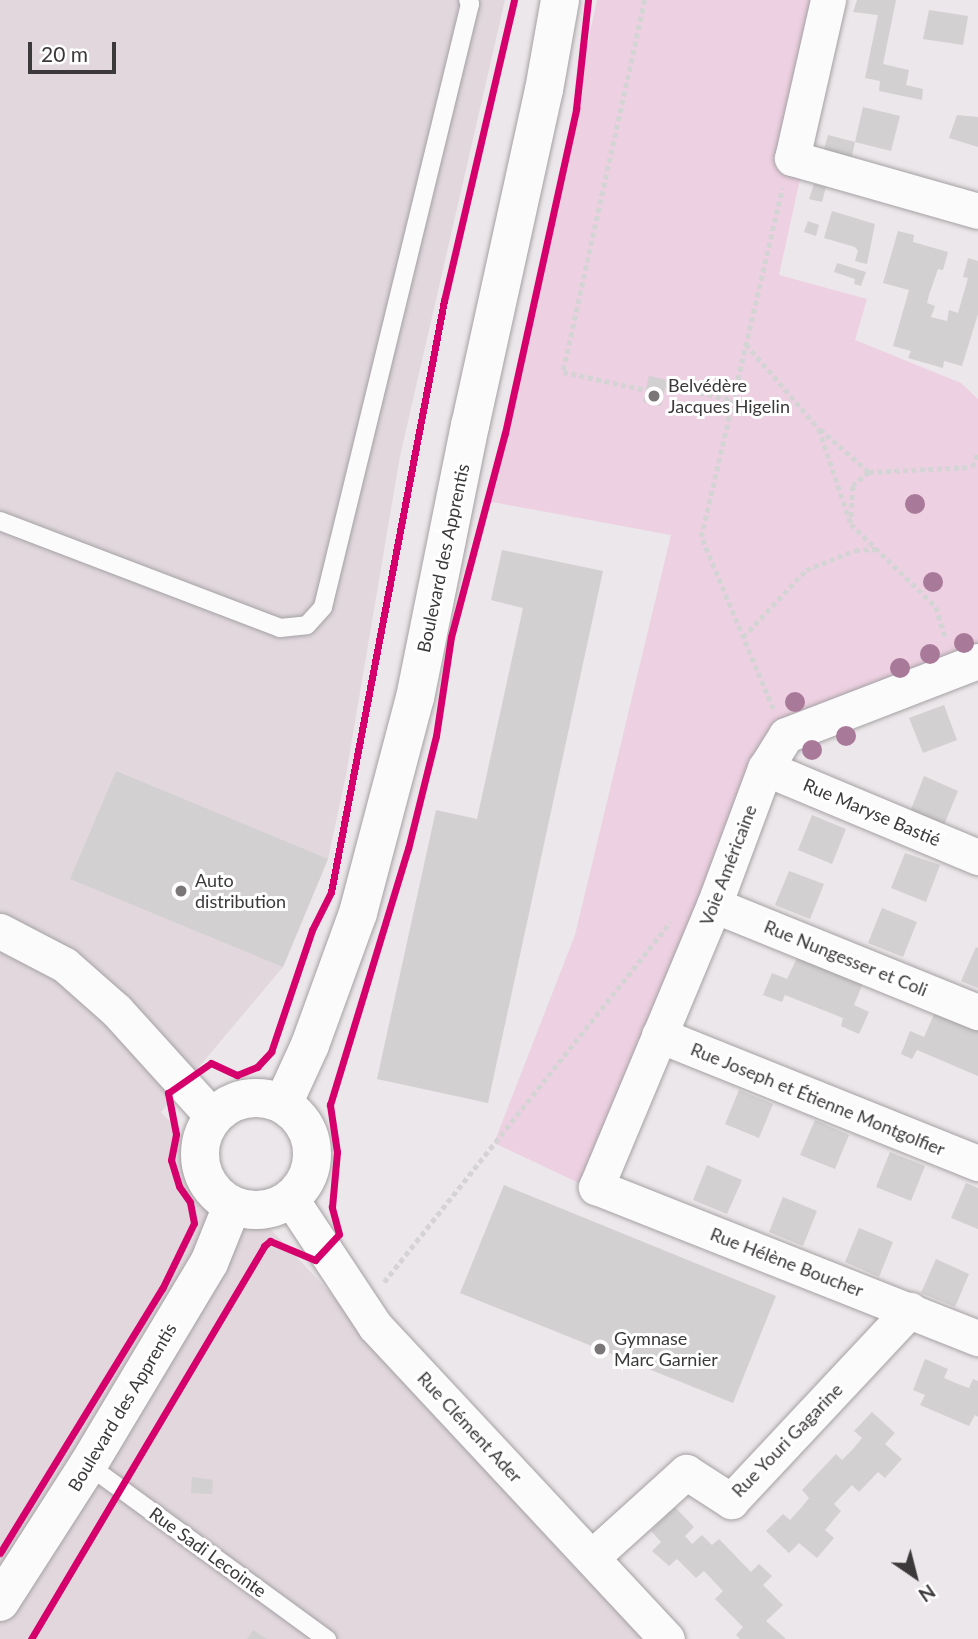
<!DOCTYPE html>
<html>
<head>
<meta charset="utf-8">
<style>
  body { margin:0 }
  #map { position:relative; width:978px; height:1639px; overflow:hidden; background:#ece7ea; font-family:Lato,sans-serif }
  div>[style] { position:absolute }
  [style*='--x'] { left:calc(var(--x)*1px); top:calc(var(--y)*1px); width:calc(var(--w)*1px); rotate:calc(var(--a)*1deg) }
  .built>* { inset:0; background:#e1d7dd }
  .green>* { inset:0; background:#edd0e1 }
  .building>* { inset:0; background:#d2d0d0 }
  .path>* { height:4.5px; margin-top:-2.25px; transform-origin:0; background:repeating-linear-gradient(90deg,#d5d4d5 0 5px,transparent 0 8.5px) }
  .roads { filter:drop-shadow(0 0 2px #a4a1a3) drop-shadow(0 0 2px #a4a1a3) }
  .lane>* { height:18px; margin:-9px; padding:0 9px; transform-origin:9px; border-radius:9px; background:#fcfbfc }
  .street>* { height:35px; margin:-17.5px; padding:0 17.5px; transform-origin:17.5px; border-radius:17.5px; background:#fcfbfc }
  .secondary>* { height:38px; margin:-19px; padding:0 19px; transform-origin:19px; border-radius:19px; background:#fcfbfc }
  .secondary>.ring { margin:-19px; padding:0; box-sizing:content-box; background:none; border:38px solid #fcfbfc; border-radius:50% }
  .cycleway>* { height:7px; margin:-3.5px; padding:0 3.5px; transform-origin:3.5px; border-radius:3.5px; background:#d6006c }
  .trees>* { width:20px; height:20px; margin:-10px; border-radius:50%; background:#a9799a }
  .dots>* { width:19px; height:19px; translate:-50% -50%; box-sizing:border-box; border:4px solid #fff; border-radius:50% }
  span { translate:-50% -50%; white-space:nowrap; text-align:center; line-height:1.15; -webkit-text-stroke:6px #fff; paint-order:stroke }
  .poi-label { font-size:18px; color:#3c393a }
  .left { translate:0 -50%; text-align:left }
  .street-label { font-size:18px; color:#3c393a }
  .north { position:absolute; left:880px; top:1541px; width:70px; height:70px; -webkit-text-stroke:5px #fff; paint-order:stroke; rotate:145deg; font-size:19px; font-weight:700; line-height:28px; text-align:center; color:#3c393a }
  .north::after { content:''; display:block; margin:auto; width:24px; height:32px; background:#3c393a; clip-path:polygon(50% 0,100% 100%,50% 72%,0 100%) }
  .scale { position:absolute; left:28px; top:42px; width:88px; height:32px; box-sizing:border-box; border:4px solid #3c393a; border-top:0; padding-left:9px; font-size:21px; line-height:24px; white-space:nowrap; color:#3c393a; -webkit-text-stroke:5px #fff; paint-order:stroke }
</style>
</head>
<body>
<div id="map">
  <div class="built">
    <div style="clip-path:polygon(0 0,505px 0,400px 456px,346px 775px,328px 859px,283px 967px,161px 1112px,654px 1639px,0 1639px)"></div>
  </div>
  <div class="green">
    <div style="clip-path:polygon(597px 0,817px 0,780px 154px,800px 179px,779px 275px,867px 299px,855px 340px,961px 383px,978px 399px,978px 653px,782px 727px,583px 1185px,494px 1143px,575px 935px,671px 535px,487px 501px,505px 433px)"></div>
  </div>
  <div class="building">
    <div style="clip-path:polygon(857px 0,896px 0,883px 64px,909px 70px,906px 85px,923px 89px,922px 100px,879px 91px,880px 81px,865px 78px,878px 15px,853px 12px)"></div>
    <div style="clip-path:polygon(929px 10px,968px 16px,963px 45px,923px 39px)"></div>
    <div style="clip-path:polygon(863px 107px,900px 116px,891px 151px,855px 142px,851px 161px,823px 153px,828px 135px,855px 142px)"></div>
    <div style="clip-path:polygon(957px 115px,978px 117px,978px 147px,949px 138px)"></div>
    <div style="clip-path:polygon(814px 184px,826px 187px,822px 202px,809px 199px)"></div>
    <div style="clip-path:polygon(832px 211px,875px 224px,867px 264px,855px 261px,858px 251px,855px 247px,824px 238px)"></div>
    <div style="clip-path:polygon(808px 221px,819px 225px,816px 236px,804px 232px)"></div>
    <div style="clip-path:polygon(898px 231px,914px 235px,913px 242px,948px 252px,943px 270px,938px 269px,929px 295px,927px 303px,935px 306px,931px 317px,947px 321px,949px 310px,958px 313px,968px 278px,963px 277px,968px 258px,978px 261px,978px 314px,962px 366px,944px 361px,943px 368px,908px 358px,911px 351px,893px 346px,909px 290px,883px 283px)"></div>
    <div style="clip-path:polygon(837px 263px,866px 272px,861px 286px,854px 284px,855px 279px,834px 272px)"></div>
    <div style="clip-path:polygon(649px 376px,667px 380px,661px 406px,643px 402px)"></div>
    <div style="clip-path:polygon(502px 550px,603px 571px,488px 1103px,377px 1079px,436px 810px,477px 819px,523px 608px,491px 600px)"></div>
    <div style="clip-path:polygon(944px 705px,957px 740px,923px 753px,909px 718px)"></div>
    <div style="clip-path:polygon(116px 771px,328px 859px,283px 967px,70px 879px)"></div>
    <div style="clip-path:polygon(924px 776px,958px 791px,944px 825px,910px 812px)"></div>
    <div style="clip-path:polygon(812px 815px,846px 829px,832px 864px,798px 850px)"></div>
    <div style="clip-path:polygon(905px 853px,940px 865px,926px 902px,891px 888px)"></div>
    <div style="clip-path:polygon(789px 871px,824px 884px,810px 919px,775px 905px)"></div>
    <div style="clip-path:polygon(882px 908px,917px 922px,903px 957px,868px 943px)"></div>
    <div style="clip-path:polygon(976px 947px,978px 948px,978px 988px,961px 981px)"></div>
    <div style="clip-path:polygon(798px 956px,863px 983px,854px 1005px,869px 1012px,859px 1034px,841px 1026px,843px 1018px,785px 995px,782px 1002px,763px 995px,772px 973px,787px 979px)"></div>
    <div style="clip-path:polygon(935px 1012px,978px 1030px,978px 1076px,917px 1050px,912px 1059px,901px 1054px,910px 1031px,924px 1037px)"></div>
    <div style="clip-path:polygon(739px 1090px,773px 1104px,759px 1138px,725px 1124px)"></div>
    <div style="clip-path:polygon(815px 1120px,849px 1135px,835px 1169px,800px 1155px)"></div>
    <div style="clip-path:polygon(890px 1152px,925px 1166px,911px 1201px,876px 1187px)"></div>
    <div style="clip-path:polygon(707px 1165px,742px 1180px,727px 1214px,693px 1200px)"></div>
    <div style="clip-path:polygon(966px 1183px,978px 1188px,978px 1229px,951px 1218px)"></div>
    <div style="clip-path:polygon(504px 1185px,776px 1296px,733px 1403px,460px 1293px)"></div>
    <div style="clip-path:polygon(783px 1197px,817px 1211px,803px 1246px,769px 1232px)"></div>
    <div style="clip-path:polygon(859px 1228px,893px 1242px,879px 1277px,845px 1262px)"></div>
    <div style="clip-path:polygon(936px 1259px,969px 1274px,955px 1307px,921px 1293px)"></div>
    <div style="clip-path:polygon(925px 1359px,948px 1369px,944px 1378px,958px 1384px,969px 1388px,973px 1379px,978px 1381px,978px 1417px,975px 1415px,969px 1426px,920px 1405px,925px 1395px,913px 1390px)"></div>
    <div style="clip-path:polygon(872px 1412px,895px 1433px,885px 1444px,902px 1459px,885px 1478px,878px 1472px,859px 1492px,852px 1485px,834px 1504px,841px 1511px,825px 1530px,834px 1538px,817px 1558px,799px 1543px,789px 1553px,766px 1531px,783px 1514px,790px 1520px,801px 1508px,809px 1498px,802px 1490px,836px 1454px,842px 1460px,853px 1449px,862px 1438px,854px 1431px)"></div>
    <div style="clip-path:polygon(192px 1477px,213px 1480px,212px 1494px,191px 1493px)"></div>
    <div style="clip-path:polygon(675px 1507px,694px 1527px,685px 1536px,692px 1544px,702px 1535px,712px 1545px,719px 1539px,751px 1572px,759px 1564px,772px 1576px,763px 1585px,783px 1605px,766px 1621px,786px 1639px,740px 1639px,736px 1635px,743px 1627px,715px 1599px,723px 1591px,704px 1571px,696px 1578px,677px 1559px,669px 1566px,652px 1551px,661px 1542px,651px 1531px)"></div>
    <div style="clip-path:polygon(253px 1630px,267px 1639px,247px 1639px)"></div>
  </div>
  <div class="path">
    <div style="--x:645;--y:0;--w:381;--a:102.4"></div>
    <div style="--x:563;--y:372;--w:85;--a:12.2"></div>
    <div style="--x:746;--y:344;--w:112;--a:49.3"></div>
    <div style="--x:819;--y:429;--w:100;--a:71.4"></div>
    <div style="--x:851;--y:524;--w:119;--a:44.3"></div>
    <div style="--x:936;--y:607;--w:34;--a:73"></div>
    <div style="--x:666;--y:385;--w:68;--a:12.8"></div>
    <div style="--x:820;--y:429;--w:65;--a:41.3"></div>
    <div style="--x:869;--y:472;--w:21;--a:139"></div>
    <div style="--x:853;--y:486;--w:35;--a:93"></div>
    <div style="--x:869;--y:472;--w:103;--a:-2.8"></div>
    <div style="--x:972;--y:467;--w:15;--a:-67"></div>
    <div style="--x:743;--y:637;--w:92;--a:-46.8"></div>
    <div style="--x:806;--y:570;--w:53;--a:-22.2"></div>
    <div style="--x:855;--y:550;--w:21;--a:-3"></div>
    <div style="--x:773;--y:709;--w:186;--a:-112.7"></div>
    <div style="--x:701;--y:537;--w:358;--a:-76.9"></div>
    <div style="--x:384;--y:1282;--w:460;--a:-51.5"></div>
  </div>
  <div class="roads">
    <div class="lane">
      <div style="--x:0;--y:521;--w:300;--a:20.9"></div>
      <div style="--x:280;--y:628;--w:27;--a:-6"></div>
      <div style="--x:307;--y:625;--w:24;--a:-48"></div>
      <div style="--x:323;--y:607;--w:621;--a:-76.3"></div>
      <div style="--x:470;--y:4;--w:4;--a:-117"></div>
      <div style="--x:88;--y:1465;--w:296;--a:36.1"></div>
    </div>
    <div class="street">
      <div style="--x:828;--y:0;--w:162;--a:102.8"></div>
      <div style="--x:792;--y:158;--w:193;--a:15.9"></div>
      <div style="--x:978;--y:661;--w:206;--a:158.9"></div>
      <div style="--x:786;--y:735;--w:39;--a:122"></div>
      <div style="--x:765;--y:768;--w:146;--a:110.4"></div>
      <div style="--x:714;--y:905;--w:306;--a:112.7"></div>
      <div style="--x:596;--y:1187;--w:411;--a:21.6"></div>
      <div style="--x:765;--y:768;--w:231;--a:22.7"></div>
      <div style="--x:714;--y:905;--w:285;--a:22.1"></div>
      <div style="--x:0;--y:931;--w:73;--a:27.6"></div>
      <div style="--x:65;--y:965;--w:69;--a:41.5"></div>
      <div style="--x:117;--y:1011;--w:143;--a:47.8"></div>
      <div style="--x:659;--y:1035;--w:344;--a:21.9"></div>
      <div style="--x:291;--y:1199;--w:152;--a:56.5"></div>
      <div style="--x:375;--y:1326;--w:428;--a:47"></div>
      <div style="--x:592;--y:1557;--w:127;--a:-42.1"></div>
      <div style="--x:686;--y:1472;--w:54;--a:32.8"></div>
      <div style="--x:731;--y:1501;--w:262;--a:-46.9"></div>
    </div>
    <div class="secondary">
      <div class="ring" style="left:200px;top:1098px;width:74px;height:74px"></div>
      <div style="--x:283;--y:1104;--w:65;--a:-65.4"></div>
      <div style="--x:310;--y:1045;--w:140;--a:-70"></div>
      <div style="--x:358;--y:913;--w:222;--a:-75.2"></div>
      <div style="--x:415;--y:698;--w:278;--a:-78.6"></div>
      <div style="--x:470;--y:426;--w:344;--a:-77.6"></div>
      <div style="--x:544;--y:90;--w:91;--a:-79.9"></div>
      <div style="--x:0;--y:1602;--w:163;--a:-57.3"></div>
      <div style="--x:88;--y:1465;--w:235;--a:-59.1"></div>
      <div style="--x:209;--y:1263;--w:61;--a:-68"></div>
    </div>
  </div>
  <div class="cycleway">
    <div style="--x:0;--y:1553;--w:310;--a:-58.5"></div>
    <div style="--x:162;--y:1289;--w:73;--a:-64.1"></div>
    <div style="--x:194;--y:1223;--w:21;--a:-101"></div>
    <div style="--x:190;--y:1202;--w:19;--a:-125"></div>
    <div style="--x:179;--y:1186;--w:27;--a:-107"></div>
    <div style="--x:171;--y:1160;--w:26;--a:-79"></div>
    <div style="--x:176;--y:1134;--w:42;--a:-101"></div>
    <div style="--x:168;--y:1093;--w:52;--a:-34.9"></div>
    <div style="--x:211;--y:1063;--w:29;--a:25"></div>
    <div style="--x:237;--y:1075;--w:22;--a:-22"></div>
    <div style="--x:257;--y:1067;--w:21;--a:-47"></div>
    <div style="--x:271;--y:1052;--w:129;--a:-71.4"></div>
    <div style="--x:312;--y:930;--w:42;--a:-63.4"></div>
    <div style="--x:331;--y:892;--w:602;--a:-79.18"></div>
    <div style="--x:444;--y:301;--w:309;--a:-76.9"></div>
    <div style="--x:31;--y:1639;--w:457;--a:-59.3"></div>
    <div style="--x:264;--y:1246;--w:8;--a:-40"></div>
    <div style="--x:270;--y:1241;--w:49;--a:22.9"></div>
    <div style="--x:315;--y:1260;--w:35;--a:-47"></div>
    <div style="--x:339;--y:1234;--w:28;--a:-105"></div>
    <div style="--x:332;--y:1207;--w:55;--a:-84.8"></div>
    <div style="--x:337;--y:1152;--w:48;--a:-98.5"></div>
    <div style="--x:330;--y:1105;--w:268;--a:-73.1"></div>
    <div style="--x:408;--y:849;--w:116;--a:-76.1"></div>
    <div style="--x:436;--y:736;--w:100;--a:-81.4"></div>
    <div style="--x:451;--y:637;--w:211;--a:-75.2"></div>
    <div style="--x:505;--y:433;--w:332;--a:-77.6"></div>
    <div style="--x:576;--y:109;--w:110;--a:-83.7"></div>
  </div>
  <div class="trees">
    <div style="left:915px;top:504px"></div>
    <div style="left:933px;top:582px"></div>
    <div style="left:964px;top:643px"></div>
    <div style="left:930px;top:654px"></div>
    <div style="left:900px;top:668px"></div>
    <div style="left:795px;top:702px"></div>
    <div style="left:846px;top:736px"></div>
    <div style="left:812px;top:750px"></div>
  </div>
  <div class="dots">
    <div style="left:654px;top:396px;background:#7a7678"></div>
    <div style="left:181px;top:891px;background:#7a7678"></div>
    <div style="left:600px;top:1349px;background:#7a7678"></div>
  </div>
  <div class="poi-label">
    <span class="left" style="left:668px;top:396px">Belvédère<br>Jacques Higelin</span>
    <span class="left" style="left:195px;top:891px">Auto<br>distribution</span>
    <span class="left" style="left:614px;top:1349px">Gymnase<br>Marc Garnier</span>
  </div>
  <div class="street-label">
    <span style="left:443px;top:558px;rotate:-78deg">Boulevard des Apprentis</span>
    <span style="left:872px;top:812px;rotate:23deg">Rue Maryse Bastié</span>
    <span style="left:728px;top:865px;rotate:-69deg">Voie Américaine</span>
    <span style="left:846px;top:958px;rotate:22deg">Rue Nungesser et Coli</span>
    <span style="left:818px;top:1099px;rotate:22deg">Rue Joseph et Étienne Montgolfier</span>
    <span style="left:787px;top:1262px;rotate:21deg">Rue Hélène Boucher</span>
    <span style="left:122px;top:1407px;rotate:-59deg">Boulevard des Apprentis</span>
    <span style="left:470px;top:1427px;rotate:47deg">Rue Clément Ader</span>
    <span style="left:787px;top:1440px;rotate:-46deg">Rue Youri Gagarine</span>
    <span style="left:208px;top:1552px;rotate:36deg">Rue Sadi Lecointe</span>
  </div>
  <div class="north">N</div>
  <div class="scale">20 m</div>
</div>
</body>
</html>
